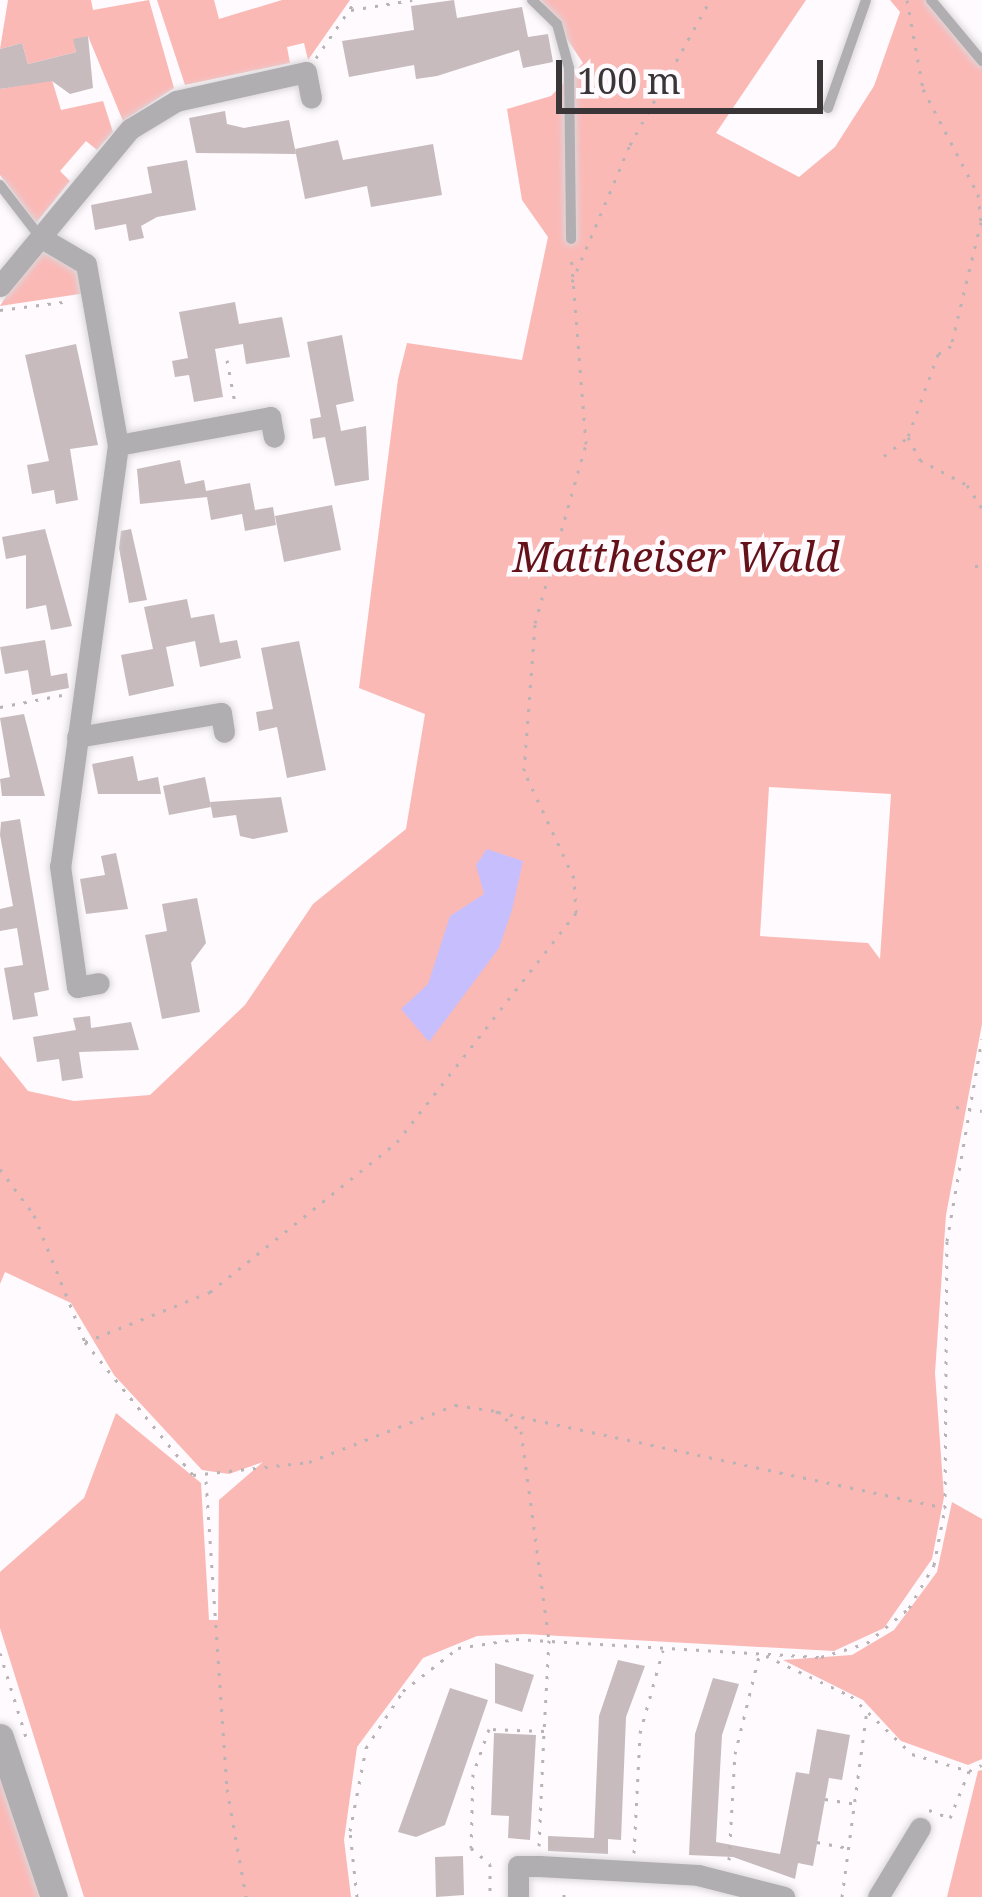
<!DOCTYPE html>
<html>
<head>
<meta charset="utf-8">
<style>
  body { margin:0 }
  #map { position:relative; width:982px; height:1897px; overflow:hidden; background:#fefafd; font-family:"Noto Serif",serif }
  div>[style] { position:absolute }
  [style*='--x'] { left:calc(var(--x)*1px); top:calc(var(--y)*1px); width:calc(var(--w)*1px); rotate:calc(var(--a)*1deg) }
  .green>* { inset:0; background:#fbb9b6 }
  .water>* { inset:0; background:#c7bffd }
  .building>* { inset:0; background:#c7bbbe }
  .path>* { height:3px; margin-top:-1.5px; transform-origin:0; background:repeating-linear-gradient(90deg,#b8b4b6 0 3px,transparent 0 12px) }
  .roads { filter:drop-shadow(0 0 3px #dbd7da) drop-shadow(0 0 3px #dbd7da) }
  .service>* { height:10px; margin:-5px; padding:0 5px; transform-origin:5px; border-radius:5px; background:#b1aeb2 }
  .minor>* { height:21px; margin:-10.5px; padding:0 10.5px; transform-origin:10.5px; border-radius:10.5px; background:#b1aeb2 }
  .tertiary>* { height:27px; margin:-13.5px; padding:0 13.5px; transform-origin:13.5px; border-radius:13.5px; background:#b1aeb2 }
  span { translate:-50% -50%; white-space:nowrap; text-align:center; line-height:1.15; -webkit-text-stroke:9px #fefafd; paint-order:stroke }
  .park-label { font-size:42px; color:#64111a; font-style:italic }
  .scale { position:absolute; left:556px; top:60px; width:267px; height:54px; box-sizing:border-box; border:6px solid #3a3638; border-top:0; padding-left:15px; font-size:36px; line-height:42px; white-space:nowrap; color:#3a3638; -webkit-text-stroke:9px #fefafd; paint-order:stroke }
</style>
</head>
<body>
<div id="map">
  <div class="green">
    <div style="clip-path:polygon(8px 0,91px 0,93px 10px,149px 0,174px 88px,123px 121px,88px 36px,74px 40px,76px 52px,28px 64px,22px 43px,0 49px)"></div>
    <div style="clip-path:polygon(157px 0,214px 0,219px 19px,282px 0,350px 0,308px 60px,304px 43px,287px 47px,290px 63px,185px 85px)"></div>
    <div style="clip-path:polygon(evenodd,541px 0,806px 0,716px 133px,799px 177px,835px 147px,874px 86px,900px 12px,890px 0,936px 0,982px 56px,982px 1024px,946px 1215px,935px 1373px,944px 1497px,932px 1559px,884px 1628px,834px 1651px,524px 1634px,477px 1636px,423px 1658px,357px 1747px,344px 1840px,351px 1897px,84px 1897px,0 1628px,0 1572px,84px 1498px,116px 1413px,201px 1483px,209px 1620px,218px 1620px,219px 1500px,263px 1462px,229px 1474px,202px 1470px,114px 1375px,71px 1303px,5px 1272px,0 1284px,0 1056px,28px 1091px,74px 1101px,150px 1095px,245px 1005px,313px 904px,406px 829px,425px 714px,359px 688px,398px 379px,407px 343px,522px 360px,548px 237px,522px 200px,507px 109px,551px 96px,583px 63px,541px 0,769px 787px,891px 794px,880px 959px,868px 943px,760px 936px,769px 787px)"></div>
    <div style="clip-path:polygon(52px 80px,61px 110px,103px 101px,113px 132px,97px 150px,86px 141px,60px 171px,70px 181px,36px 223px,0 175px,0 89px)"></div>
    <div style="clip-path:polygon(46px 250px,78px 264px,86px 293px,0 306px,30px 257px)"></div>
    <div style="clip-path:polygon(952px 1502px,982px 1519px,982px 1759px,968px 1765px,901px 1741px,863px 1700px,783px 1660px,852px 1655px,894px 1630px,937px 1572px)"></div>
    <div style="clip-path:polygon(982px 1770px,982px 1897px,947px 1897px,978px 1771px)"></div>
    <div style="clip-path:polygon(0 1774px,42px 1897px,0 1897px)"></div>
  </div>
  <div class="water">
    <div style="clip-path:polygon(487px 849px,523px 861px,512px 910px,499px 948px,429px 1042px,401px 1009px,428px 984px,450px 916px,484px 894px,476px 865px)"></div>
  </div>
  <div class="building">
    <div style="clip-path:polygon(454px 0,457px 18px,522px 7px,528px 37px,548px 34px,553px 62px,523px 68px,519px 50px,437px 76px,416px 79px,414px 65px,349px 77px,342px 41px,414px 30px,411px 6px)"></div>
    <div style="clip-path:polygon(88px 36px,93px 88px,70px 94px,52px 81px,0 89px,0 49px,22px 43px,28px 64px,76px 52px,73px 39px)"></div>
    <div style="clip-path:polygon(225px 111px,227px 124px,244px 128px,289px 120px,296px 154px,196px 153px,189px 118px)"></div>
    <div style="clip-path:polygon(338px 140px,343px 160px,433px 144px,442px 195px,371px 207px,367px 186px,305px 199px,295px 149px)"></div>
    <div style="clip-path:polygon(187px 160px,196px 210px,157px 217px,141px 226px,144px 238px,129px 241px,126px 224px,95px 230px,91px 205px,152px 193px,147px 167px)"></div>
    <div style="clip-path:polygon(235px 302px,239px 324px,282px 317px,290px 357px,246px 364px,243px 344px,215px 349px,223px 397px,194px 402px,189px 375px,175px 377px,172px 361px,188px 358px,179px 312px)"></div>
    <div style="clip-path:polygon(342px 335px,354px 401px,336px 405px,341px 431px,366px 426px,369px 480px,335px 486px,325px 437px,313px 439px,310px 419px,321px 417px,307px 342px)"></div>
    <div style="clip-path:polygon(76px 344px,98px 445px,70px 449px,78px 500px,56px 504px,54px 490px,32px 494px,27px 465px,49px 461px,25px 355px)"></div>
    <div style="clip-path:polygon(180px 460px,185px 484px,204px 480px,206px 491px,250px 483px,255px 510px,273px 507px,276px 525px,245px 531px,242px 514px,211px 520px,207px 497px,140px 504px,137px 469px)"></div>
    <div style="clip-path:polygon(332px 505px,341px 550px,284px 562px,275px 516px)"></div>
    <div style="clip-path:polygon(45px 529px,72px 626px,51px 630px,46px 605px,26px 609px,26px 555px,6px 559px,2px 537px)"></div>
    <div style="clip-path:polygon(131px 529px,147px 600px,129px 603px,119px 548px,121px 531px)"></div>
    <div style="clip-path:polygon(187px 599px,191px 618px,214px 614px,220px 643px,237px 640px,241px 658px,200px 667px,195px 641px,166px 647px,174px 686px,129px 696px,121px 655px,153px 649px,144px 607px)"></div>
    <div style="clip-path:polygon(45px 640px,51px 676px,67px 673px,69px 688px,32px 695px,28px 670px,5px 674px,0 647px)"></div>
    <div style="clip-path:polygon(299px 641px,326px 770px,287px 778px,277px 727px,259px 731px,256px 712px,273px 709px,261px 648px)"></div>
    <div style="clip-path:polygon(24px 714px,45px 796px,2px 796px,0 779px,10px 777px,0 718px)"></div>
    <div style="clip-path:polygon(133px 756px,138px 781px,158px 777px,161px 794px,98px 794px,92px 764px)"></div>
    <div style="clip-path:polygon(205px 777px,211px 807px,169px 815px,163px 786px)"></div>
    <div style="clip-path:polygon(281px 797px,288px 832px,253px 839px,240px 836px,236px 815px,213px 818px,210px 802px)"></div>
    <div style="clip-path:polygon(20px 819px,49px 990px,34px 993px,38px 1016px,13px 1020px,4px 968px,23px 965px,17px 928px,0 931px,0 909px,13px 906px,0 835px,1px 822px)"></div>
    <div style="clip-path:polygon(116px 853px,128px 909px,86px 914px,80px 879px,105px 875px,101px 856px)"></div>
    <div style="clip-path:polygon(197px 898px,206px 943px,191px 963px,200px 1012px,162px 1019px,145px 935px,167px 931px,162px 904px)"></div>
    <div style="clip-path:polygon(90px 1016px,91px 1028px,131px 1022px,139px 1050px,79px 1052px,83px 1078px,62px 1081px,59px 1059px,37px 1062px,33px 1037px,76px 1030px,73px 1018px)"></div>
    <div style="clip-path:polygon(618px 1660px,645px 1666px,626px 1717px,621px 1840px,608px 1839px,608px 1854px,548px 1851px,548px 1836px,594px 1838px,599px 1716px)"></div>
    <div style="clip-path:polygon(495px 1663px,534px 1675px,522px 1712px,495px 1703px)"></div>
    <div style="clip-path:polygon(713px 1678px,739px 1684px,722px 1735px,716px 1842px,780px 1854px,796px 1772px,809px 1774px,817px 1729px,850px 1735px,842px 1780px,829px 1778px,813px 1866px,798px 1863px,795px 1879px,733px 1857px,689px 1855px,695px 1734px)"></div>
    <div style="clip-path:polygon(450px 1688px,488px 1700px,445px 1825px,416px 1837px,398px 1832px)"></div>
    <div style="clip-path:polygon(494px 1733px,536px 1735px,530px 1840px,508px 1838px,509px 1816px,491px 1815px)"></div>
    <div style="clip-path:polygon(463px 1856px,464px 1895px,436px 1897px,435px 1857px)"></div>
  </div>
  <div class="path">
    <div style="--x:907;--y:0;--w:90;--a:79.8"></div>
    <div style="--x:923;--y:89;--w:119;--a:62.4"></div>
    <div style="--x:978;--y:194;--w:28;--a:84"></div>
    <div style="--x:981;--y:222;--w:128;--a:103.6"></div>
    <div style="--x:951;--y:346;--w:15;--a:148"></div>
    <div style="--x:938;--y:354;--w:88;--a:109.9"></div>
    <div style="--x:908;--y:437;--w:26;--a:62"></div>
    <div style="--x:920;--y:460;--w:53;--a:28"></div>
    <div style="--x:967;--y:485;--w:27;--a:57"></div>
    <div style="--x:351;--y:10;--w:62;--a:-9.3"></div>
    <div style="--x:316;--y:58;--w:70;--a:-55.4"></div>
    <div style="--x:572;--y:282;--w:149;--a:-67.1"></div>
    <div style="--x:630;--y:145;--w:166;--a:-61.1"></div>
    <div style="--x:0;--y:310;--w:71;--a:-7.3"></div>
    <div style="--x:227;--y:360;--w:44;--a:79.5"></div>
    <div style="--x:884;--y:456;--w:29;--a:-38"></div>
    <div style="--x:975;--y:566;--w:7;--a:0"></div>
    <div style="--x:0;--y:707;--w:63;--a:-11"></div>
    <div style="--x:956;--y:1107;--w:26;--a:9"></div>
    <div style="--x:0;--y:1169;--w:57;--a:53.5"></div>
    <div style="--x:34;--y:1215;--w:137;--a:68.1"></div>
    <div style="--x:85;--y:1342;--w:171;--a:50.9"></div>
    <div style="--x:193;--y:1475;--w:117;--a:-6.4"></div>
    <div style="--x:309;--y:1462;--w:157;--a:-21.3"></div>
    <div style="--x:455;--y:1405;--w:41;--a:8.3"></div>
    <div style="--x:496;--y:1411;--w:32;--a:39"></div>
    <div style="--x:521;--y:1431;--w:211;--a:82.4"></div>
    <div style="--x:549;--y:1640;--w:91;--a:93.1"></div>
    <div style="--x:544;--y:1731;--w:55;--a:-177.9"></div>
    <div style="--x:489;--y:1729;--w:48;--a:109.6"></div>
    <div style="--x:473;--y:1774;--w:74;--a:91.5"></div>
    <div style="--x:471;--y:1848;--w:25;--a:40"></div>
    <div style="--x:490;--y:1864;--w:33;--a:90"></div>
    <div style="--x:85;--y:1342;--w:135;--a:-21.8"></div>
    <div style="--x:210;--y:1292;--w:240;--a:-38.7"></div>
    <div style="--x:397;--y:1142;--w:291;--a:-52"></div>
    <div style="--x:576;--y:913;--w:35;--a:-93"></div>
    <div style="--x:574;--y:878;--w:118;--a:-115"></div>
    <div style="--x:524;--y:771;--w:148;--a:-85.7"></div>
    <div style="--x:535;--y:623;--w:186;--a:-74.1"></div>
    <div style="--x:586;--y:444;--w:192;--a:-94.5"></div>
    <div style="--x:498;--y:1412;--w:457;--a:12.1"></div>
    <div style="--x:206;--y:1481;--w:309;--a:86.1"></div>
    <div style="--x:227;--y:1789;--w:110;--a:80"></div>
    <div style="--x:0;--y:1653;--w:88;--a:72.8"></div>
    <div style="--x:766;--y:1656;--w:94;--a:25.2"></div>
    <div style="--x:851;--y:1696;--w:84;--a:43.6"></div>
    <div style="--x:912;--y:1754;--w:59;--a:16.6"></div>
    <div style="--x:969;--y:1771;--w:14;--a:-25"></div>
    <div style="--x:825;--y:1799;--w:32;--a:9"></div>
    <div style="--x:929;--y:1810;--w:22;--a:21"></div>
    <div style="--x:950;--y:1818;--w:51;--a:-68"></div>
    <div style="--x:817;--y:1842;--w:33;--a:11"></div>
    <div style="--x:539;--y:1846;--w:115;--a:-87.5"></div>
    <div style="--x:634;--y:1853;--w:120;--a:-87.1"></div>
    <div style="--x:640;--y:1733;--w:86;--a:-74.5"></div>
    <div style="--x:729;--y:1860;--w:106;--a:-86.8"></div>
    <div style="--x:735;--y:1754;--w:101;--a:-76.2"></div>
    <div style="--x:357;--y:1897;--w:66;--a:-96.1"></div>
    <div style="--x:350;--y:1831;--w:85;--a:-79.1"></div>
    <div style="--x:366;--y:1748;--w:68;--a:-57"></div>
    <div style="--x:403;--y:1691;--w:70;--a:-38"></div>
    <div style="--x:458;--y:1648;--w:59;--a:-8.8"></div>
    <div style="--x:516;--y:1639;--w:306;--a:3.4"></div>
    <div style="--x:821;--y:1657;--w:48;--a:-16.9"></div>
    <div style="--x:867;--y:1643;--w:55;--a:-39.8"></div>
    <div style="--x:909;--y:1608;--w:50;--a:-59.8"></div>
    <div style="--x:934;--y:1565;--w:58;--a:-79.1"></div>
    <div style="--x:945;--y:1508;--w:267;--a:-89.6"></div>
    <div style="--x:947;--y:1241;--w:205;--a:-80.2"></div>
    <div style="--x:564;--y:1897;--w:4;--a:-90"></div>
    <div style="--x:842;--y:1897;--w:183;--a:-82.4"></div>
  </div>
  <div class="roads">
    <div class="service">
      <div style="--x:532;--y:0;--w:35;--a:44"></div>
      <div style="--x:557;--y:24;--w:46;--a:74.7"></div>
      <div style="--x:569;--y:68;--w:171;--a:89.3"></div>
      <div style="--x:931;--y:0;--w:80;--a:50.1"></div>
      <div style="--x:828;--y:108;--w:114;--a:-70.6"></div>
      <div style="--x:0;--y:185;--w:66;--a:52.4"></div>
    </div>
    <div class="minor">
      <div style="--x:40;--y:237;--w:53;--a:30.4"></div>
      <div style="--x:86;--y:264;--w:184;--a:80"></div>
      <div style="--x:118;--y:445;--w:425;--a:97.8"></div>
      <div style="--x:60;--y:866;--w:122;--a:82"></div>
      <div style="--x:77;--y:987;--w:22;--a:-10"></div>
      <div style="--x:0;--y:286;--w:204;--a:-50.4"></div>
      <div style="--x:130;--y:129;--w:54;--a:-31.3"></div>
      <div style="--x:176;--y:101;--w:133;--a:-12.6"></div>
      <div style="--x:306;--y:72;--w:26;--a:79"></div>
      <div style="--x:118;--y:445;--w:155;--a:-10.4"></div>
      <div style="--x:270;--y:417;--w:20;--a:79"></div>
      <div style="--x:77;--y:737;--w:146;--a:-9.5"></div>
      <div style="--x:221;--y:713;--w:19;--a:81"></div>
      <div style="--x:518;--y:1896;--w:30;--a:-90"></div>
      <div style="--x:518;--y:1866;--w:21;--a:0"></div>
      <div style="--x:539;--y:1866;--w:159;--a:3.2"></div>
      <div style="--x:698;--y:1875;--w:89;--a:14.3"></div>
      <div style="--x:878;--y:1897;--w:81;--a:-58.7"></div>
    </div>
    <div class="tertiary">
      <div style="--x:0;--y:1737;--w:169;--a:71.4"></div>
    </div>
  </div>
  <div class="park-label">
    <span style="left:676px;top:556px">Mattheiser Wald</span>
  </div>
  <div class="scale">100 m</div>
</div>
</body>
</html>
